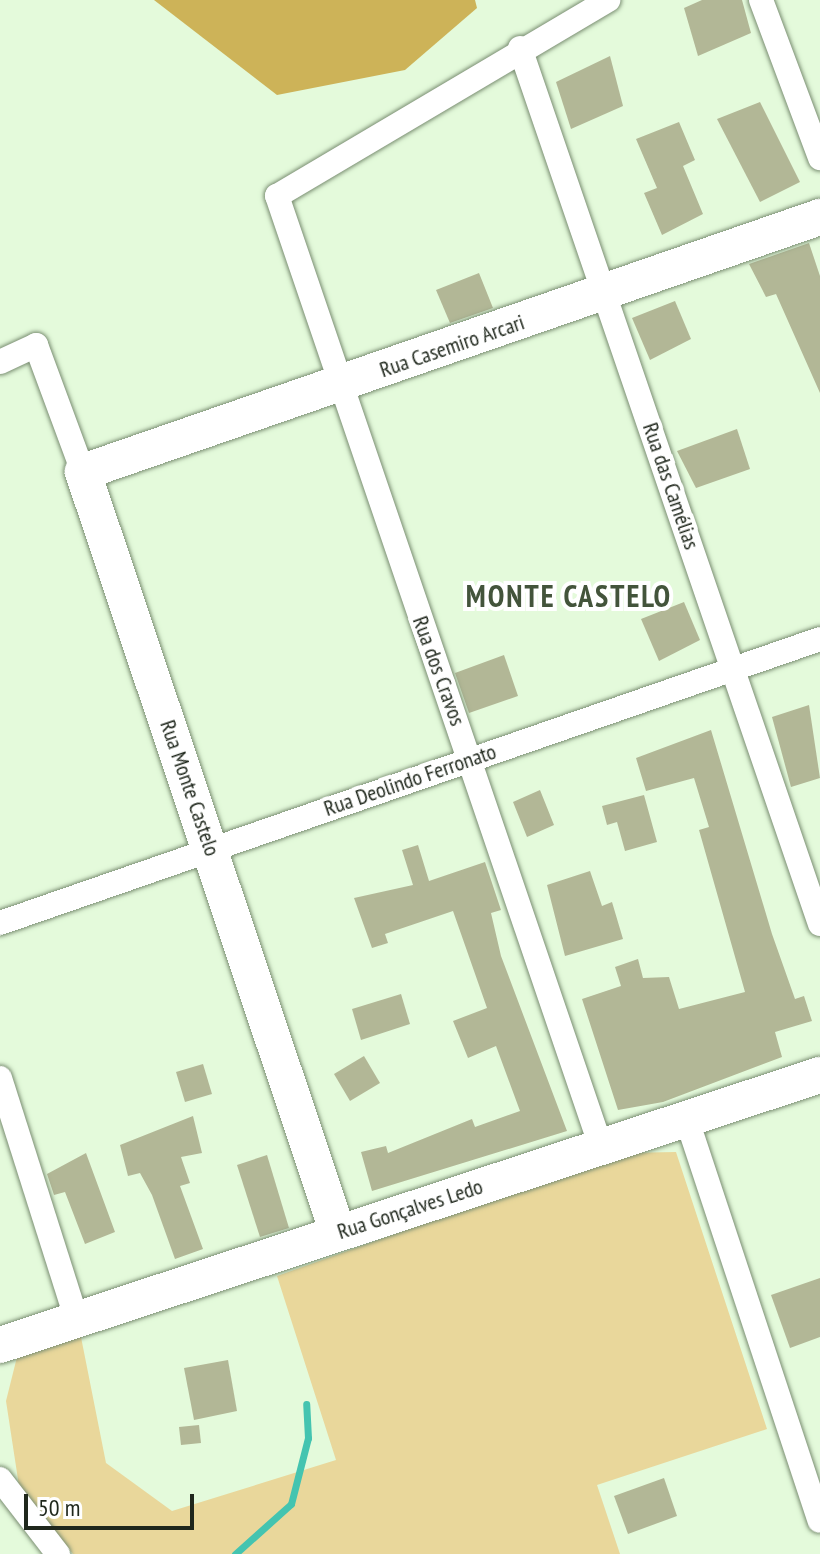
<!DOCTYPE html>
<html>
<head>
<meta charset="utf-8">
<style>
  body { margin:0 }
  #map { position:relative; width:820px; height:1554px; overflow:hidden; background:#e4fadb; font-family:"PT Sans Narrow",sans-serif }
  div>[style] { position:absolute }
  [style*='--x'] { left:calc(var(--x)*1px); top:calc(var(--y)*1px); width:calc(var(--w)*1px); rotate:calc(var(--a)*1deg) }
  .green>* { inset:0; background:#e9d79b }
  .forest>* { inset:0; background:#cdb358 }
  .stream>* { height:7px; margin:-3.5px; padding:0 3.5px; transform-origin:3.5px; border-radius:3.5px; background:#44c4b0 }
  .building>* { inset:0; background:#b2b796 }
  .roads { filter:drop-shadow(0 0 2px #7a8e72) drop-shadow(0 0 2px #7a8e72) }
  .street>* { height:24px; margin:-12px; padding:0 12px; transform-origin:12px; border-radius:12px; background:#fff }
  .secondary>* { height:36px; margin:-18px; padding:0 18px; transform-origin:18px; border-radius:18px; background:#fff }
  span { translate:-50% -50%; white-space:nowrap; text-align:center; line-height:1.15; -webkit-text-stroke:8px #fff; paint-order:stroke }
  .street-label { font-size:22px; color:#1f271c }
  .district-label { font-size:30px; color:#43543b; font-weight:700; letter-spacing:2px }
  .scale { position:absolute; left:24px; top:1494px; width:170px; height:36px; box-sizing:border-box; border:4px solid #1f271c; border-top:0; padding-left:10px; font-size:24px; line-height:28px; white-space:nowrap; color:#1f271c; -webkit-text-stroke:6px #fff; paint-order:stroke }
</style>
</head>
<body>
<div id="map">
  <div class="green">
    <div style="clip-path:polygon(676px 1152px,767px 1429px,597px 1485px,620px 1554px,73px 1554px,19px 1486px,6px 1401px,20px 1345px,79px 1327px,106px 1463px,172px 1511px,336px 1460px,277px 1276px,623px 1153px)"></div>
  </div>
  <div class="forest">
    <div style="clip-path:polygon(154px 0,475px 0,477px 8px,405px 70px,277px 95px)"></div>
  </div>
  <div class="stream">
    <div style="--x:235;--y:1554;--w:75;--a:-41.8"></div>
    <div style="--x:291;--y:1504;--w:68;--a:-75.6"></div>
    <div style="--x:308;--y:1438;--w:34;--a:-93"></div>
  </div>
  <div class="building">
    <div style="clip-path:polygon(702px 0,742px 0,751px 33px,698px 56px,684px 8px)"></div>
    <div style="clip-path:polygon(610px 56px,623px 106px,571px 129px,556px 82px)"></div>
    <div style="clip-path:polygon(760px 102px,800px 182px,760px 202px,717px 119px)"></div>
    <div style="clip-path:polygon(679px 122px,695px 160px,683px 166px,703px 214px,662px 235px,644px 193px,657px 188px,636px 139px)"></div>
    <div style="clip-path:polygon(809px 243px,820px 276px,820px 393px,776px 294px,766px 297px,749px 264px)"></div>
    <div style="clip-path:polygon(479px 273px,493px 308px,450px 323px,436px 290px)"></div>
    <div style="clip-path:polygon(675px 301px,691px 339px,650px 360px,632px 318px)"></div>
    <div style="clip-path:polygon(737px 429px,750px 469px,696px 488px,677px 451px)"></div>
    <div style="clip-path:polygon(684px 602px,700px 640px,659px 661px,641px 619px)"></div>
    <div style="clip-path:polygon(504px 655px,518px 696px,469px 713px,455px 673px)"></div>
    <div style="clip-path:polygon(809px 705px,820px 778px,791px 787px,772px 717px)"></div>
    <div style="clip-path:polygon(711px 730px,772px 934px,795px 999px,804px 996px,812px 1021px,775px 1032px,782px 1057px,663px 1102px,618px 1110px,582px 999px,621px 986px,615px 967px,638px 959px,643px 978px,669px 977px,679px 1009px,745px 992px,699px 830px,709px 827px,694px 778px,646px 791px,636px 758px)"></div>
    <div style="clip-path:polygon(540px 790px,554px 825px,527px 837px,513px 802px)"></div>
    <div style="clip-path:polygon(644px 795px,657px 842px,625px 851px,617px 822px,607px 825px,602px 806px)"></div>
    <div style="clip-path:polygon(418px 845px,429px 881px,485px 862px,501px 910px,491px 913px,501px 956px,567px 1131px,372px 1191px,361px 1152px,386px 1146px,388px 1153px,472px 1119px,475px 1127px,520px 1111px,496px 1046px,468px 1058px,453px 1021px,487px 1008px,453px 911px,385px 934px,388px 943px,372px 948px,354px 898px,413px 885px,402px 850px)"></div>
    <div style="clip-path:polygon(590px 871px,602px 906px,612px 902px,623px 939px,565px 956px,547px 885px)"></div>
    <div style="clip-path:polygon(401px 994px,410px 1024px,361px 1040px,352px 1009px)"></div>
    <div style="clip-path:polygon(364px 1056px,380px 1083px,350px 1101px,334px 1074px)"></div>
    <div style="clip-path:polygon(203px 1064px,212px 1094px,185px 1102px,176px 1072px)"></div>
    <div style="clip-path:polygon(193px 1116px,202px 1153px,181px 1157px,190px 1183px,180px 1186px,203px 1249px,175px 1259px,152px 1195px,140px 1173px,128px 1176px,120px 1145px)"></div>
    <div style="clip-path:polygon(86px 1153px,115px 1232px,85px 1244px,65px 1192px,54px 1195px,47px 1174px)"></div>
    <div style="clip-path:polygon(267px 1155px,289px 1228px,260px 1237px,237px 1165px)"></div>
    <div style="clip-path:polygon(820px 1278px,820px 1337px,790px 1348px,771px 1295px)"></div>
    <div style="clip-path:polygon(228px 1360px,237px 1411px,194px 1420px,184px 1368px)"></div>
    <div style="clip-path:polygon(199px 1425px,201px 1443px,181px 1445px,179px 1427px)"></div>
    <div style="clip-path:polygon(664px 1478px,677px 1516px,628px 1534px,614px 1496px)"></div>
  </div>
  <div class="roads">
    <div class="street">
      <div style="--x:761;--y:0;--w:169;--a:69.5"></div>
      <div style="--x:520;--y:48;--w:926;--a:71.1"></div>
      <div style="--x:0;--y:362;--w:40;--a:-25"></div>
      <div style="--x:36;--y:345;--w:135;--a:69.7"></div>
      <div style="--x:0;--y:923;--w:868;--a:-19.1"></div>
      <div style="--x:0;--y:1078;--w:252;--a:72.4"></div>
      <div style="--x:687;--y:1120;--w:422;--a:71.7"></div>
      <div style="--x:601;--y:1147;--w:1005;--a:-108.81"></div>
      <div style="--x:277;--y:196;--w:385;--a:-30.6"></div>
      <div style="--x:0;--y:1479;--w:95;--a:52.3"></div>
    </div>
    <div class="secondary">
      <div style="--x:338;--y:1233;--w:803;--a:-108.53"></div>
      <div style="--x:83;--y:472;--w:780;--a:-19.09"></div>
      <div style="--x:0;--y:1345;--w:863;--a:-18.23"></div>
    </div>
  </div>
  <div class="street-label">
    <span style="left:452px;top:346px;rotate:-19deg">Rua Casemiro Arcari</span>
    <span style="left:671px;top:486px;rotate:71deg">Rua das Camélias</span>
    <span style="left:439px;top:671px;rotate:70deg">Rua dos Cravos</span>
    <span style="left:410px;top:780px;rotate:-19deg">Rua Deolindo Ferronato</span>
    <span style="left:190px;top:788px;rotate:71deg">Rua Monte Castelo</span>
    <span style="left:410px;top:1209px;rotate:-18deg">Rua Gonçalves Ledo</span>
  </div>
  <div class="district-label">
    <span style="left:569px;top:596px">MONTE CASTELO</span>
  </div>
  <div class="scale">50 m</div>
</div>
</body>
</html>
